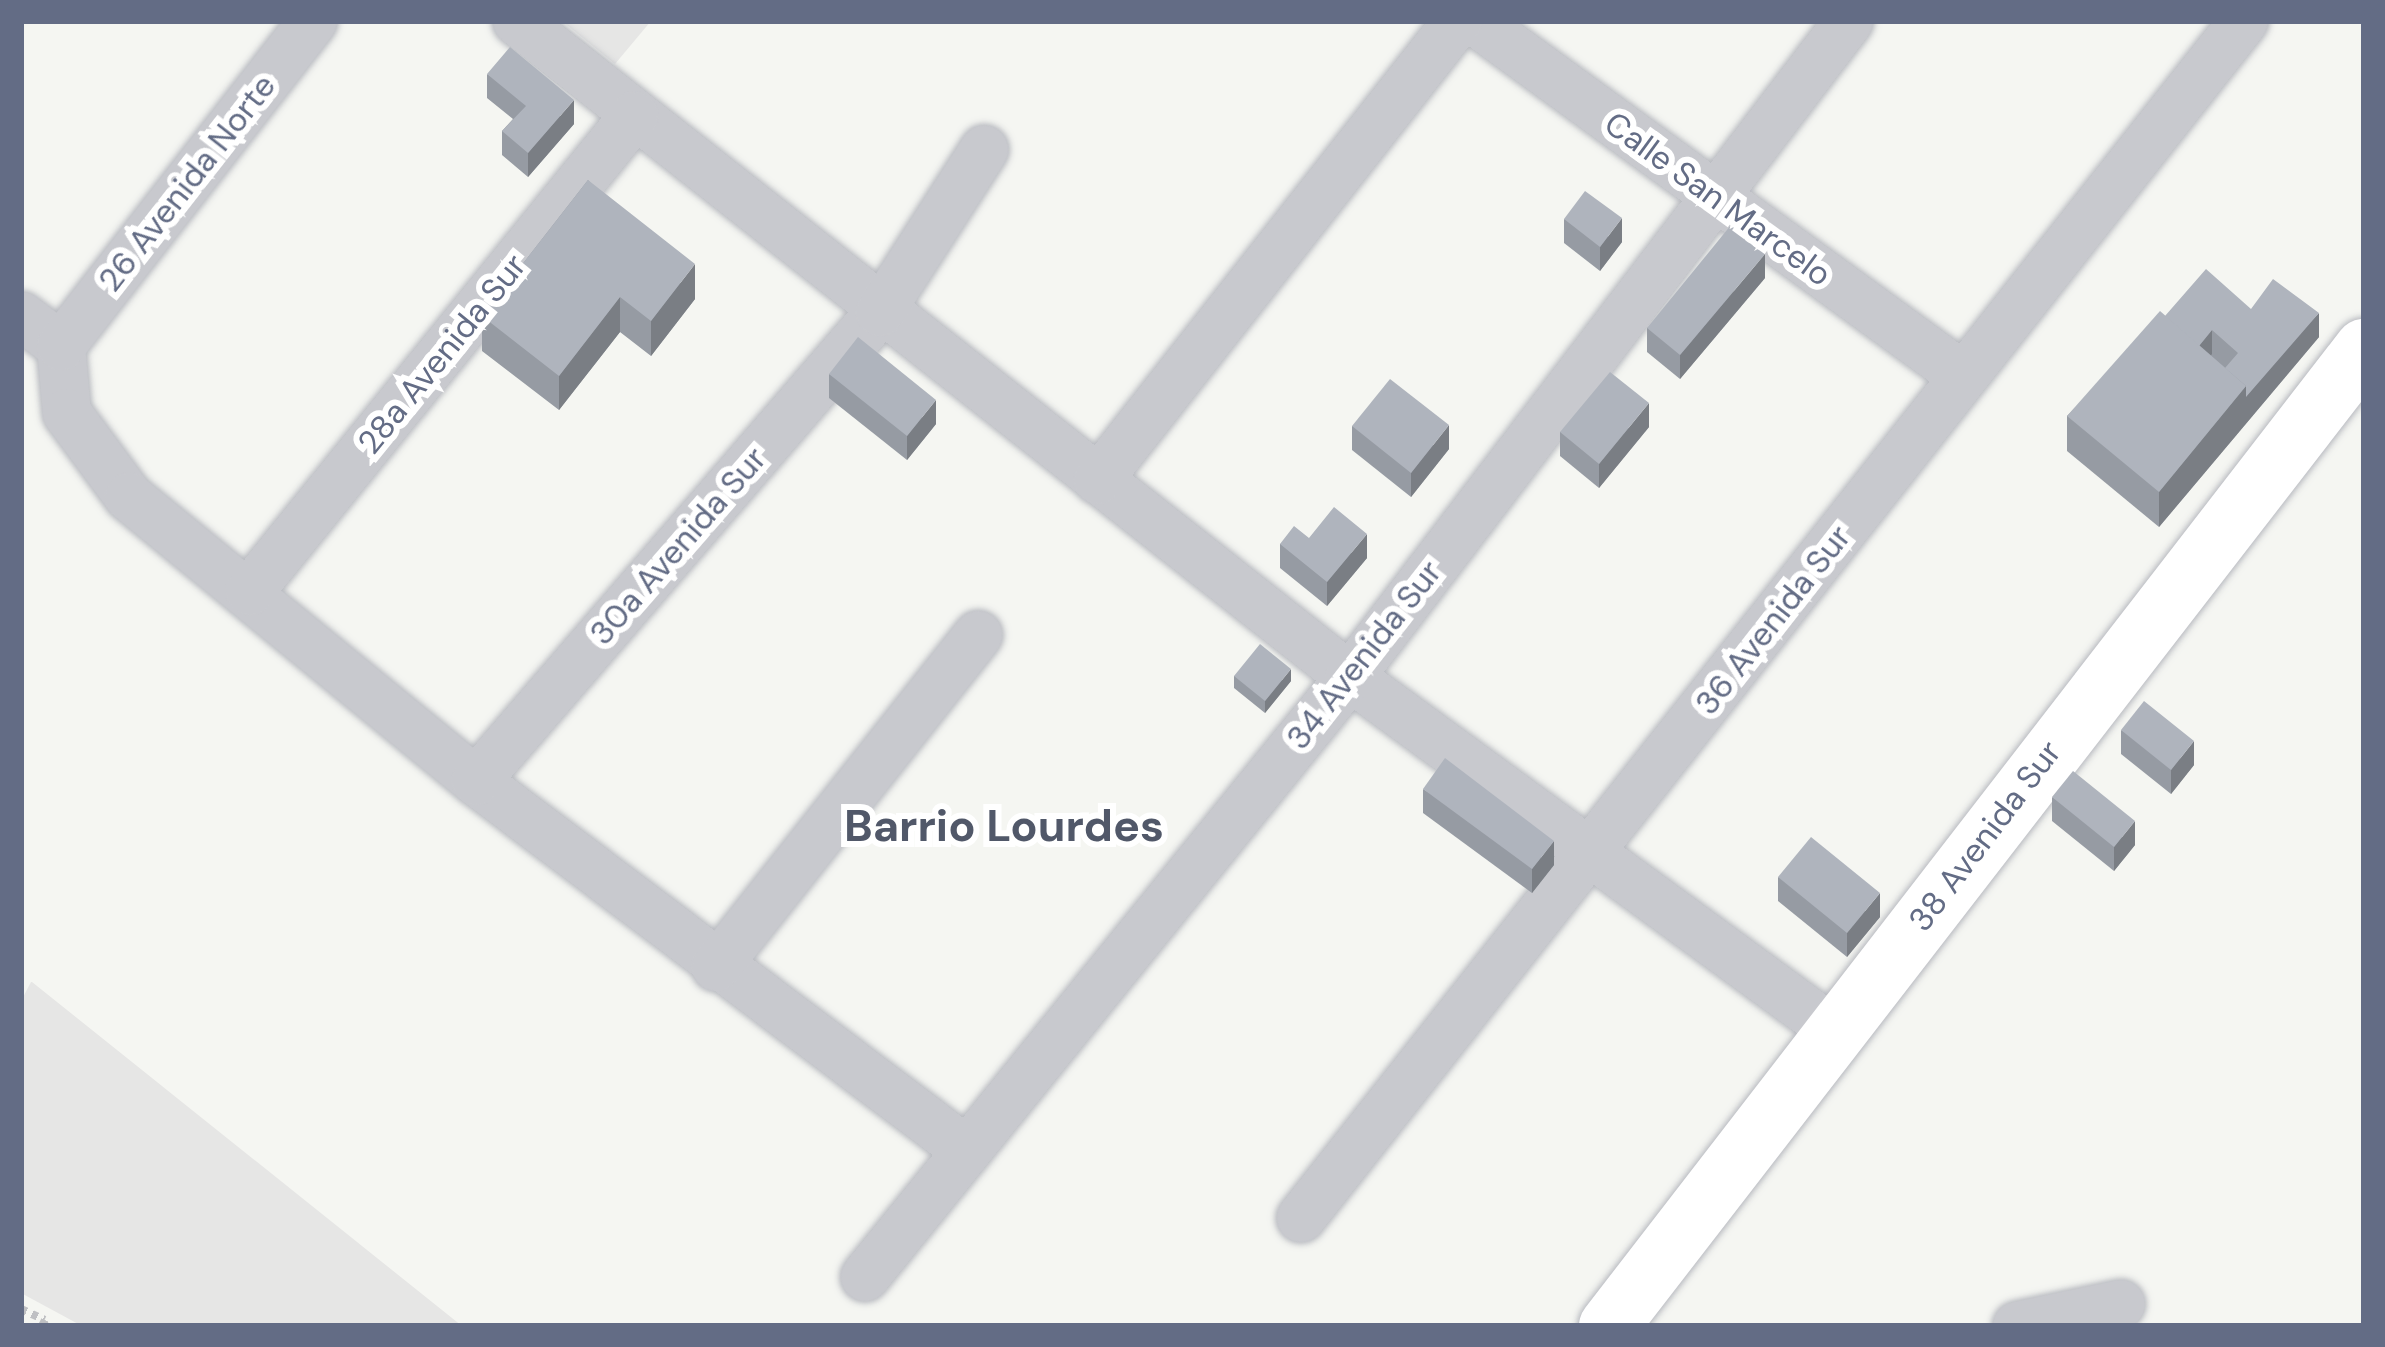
<!DOCTYPE html>
<html>
<head>
<meta charset="utf-8">
<style>
  body { margin:0 }
  #map { position:relative; width:2385px; height:1347px; overflow:hidden; background:#f5f6f2; font-family:"DM Sans",sans-serif }
  div>[style] { position:absolute }
  [style*='--x'] { left:calc(var(--x)*1px); top:calc(var(--y)*1px); width:calc(var(--w)*1px); rotate:calc(var(--a)*1deg) }
  .built>* { inset:0; background:#e6e6e5 }
  .path>* { height:8px; margin-top:-4px; transform-origin:0; background:repeating-linear-gradient(90deg,#bfc0c3 0 6px,transparent 0 12px) }
  .roads { filter:drop-shadow(0 0 3px #b8bac0) drop-shadow(0 0 3px #b8bac0) }
  .minor>* { height:48px; margin:-24px; padding:0 24px; transform-origin:24px; border-radius:24px; background:#c8c9ce }
  .major>* { height:60px; margin:-30px; padding:0 30px; transform-origin:30px; border-radius:30px; background:#fff }
  .wall>* { inset:0; background:#969ba3 }
  .shaded-wall>* { inset:0; background:#7a7e84 }
  .building>* { inset:0; background:#afb4bd }
  span { translate:-50% -50%; white-space:nowrap; text-align:center; line-height:1.15; -webkit-text-stroke:12px #fff; paint-order:stroke }
  .street-label { font-size:33px; color:#636c85 }
  .district-label { font-size:45px; color:#515869; font-weight:700 }
  .frame { position:absolute; inset:0; border:24px solid #636c85; pointer-events:none }
</style>
</head>
<body>
<div id="map">
  <div class="built">
    <div style="clip-path:polygon(562px 21px,651px 21px,615px 64px)"></div>
    <div style="clip-path:polygon(31px 982px,32px 982px,462px 1326px,82px 1326px,21px 1293px,21px 1001px)"></div>
  </div>
  <div class="path">
    <div style="--x:21;--y:1309;--w:26;--a:25"></div>
    <div style="--x:45;--y:1320;--w:7;--a:117"></div>
  </div>
  <div class="roads">
    <div class="minor">
      <div style="--x:517;--y:21;--w:1060;--a:38.22"></div>
      <div style="--x:1350;--y:677;--w:602;--a:36.15"></div>
      <div style="--x:1475;--y:21;--w:603;--a:36.03"></div>
      <div style="--x:21;--y:316;--w:50;--a:36.9"></div>
      <div style="--x:61;--y:346;--w:67;--a:84.9"></div>
      <div style="--x:67;--y:413;--w:104;--a:53.6"></div>
      <div style="--x:129;--y:497;--w:448;--a:39.3"></div>
      <div style="--x:476;--y:781;--w:613;--a:36.98"></div>
      <div style="--x:61;--y:346;--w:411;--a:-52.2"></div>
      <div style="--x:1098;--y:480;--w:583;--a:-51.89"></div>
      <div style="--x:250;--y:591;--w:611;--a:-51.05"></div>
      <div style="--x:476;--y:781;--w:619;--a:-49.26"></div>
      <div style="--x:880;--y:312;--w:193;--a:-57.3"></div>
      <div style="--x:716;--y:967;--w:423;--a:-51.7"></div>
      <div style="--x:1301;--y:1218;--w:1524;--a:-51.77"></div>
      <div style="--x:865;--y:1277;--w:772;--a:-51.05"></div>
      <div style="--x:1350;--y:677;--w:824;--a:-52.74"></div>
      <div style="--x:2017;--y:1326;--w:106;--a:-11.9"></div>
    </div>
    <div class="major">
      <div style="--x:1609;--y:1326;--w:1235;--a:-52.3"></div>
    </div>
  </div>
  <div class="wall">
    <div style="clip-path:polygon(487px 74px,574px 124px,528px 177px,502px 155px,502px 131px,513px 119px,487px 98px)"></div>
    <div style="clip-path:polygon(588px 180px,695px 299px,651px 356px,620px 332px,559px 410px,482px 351px,482px 316px)"></div>
    <div style="clip-path:polygon(1564px 219px,1622px 242px,1600px 271px,1564px 243px)"></div>
    <div style="clip-path:polygon(1765px 278px,1680px 379px,1647px 352px,1647px 328px)"></div>
    <div style="clip-path:polygon(2251px 309px,2319px 337px,2159px 527px,2067px 451px,2067px 416px,2165px 316px)"></div>
    <div style="clip-path:polygon(829px 374px,936px 424px,907px 460px,829px 398px)"></div>
    <div style="clip-path:polygon(1352px 426px,1449px 449px,1411px 497px,1352px 450px)"></div>
    <div style="clip-path:polygon(1649px 427px,1599px 488px,1560px 456px,1560px 432px)"></div>
    <div style="clip-path:polygon(1309px 538px,1367px 558px,1327px 606px,1280px 568px,1280px 544px)"></div>
    <div style="clip-path:polygon(1234px 676px,1291px 681px,1265px 713px,1234px 688px)"></div>
    <div style="clip-path:polygon(2121px 730px,2194px 765px,2171px 794px,2121px 754px)"></div>
    <div style="clip-path:polygon(1423px 789px,1554px 865px,1532px 893px,1423px 813px)"></div>
    <div style="clip-path:polygon(2052px 797px,2135px 845px,2114px 871px,2052px 821px)"></div>
    <div style="clip-path:polygon(1778px 877px,1880px 917px,1847px 957px,1778px 901px)"></div>
  </div>
  <div class="shaded-wall">
    <div style="clip-path:polygon(574px 100px,574px 124px,528px 177px,528px 153px)"></div>
    <div style="clip-path:polygon(1622px 218px,1622px 242px,1600px 271px,1600px 247px)"></div>
    <div style="clip-path:polygon(1765px 254px,1765px 278px,1680px 379px,1680px 355px)"></div>
    <div style="clip-path:polygon(695px 264px,695px 299px,651px 356px,651px 321px)"></div>
    <div style="clip-path:polygon(620px 297px,620px 332px,559px 410px,559px 376px)"></div>
    <div style="clip-path:polygon(2319px 313px,2319px 337px,2159px 527px,2159px 492px,2246px 386px)"></div>
    <div style="clip-path:polygon(2212px 330px,2212px 354px,2194px 376px,2194px 352px)"></div>
    <div style="clip-path:polygon(936px 400px,936px 424px,907px 460px,907px 436px)"></div>
    <div style="clip-path:polygon(1649px 403px,1649px 427px,1599px 488px,1599px 464px)"></div>
    <div style="clip-path:polygon(1449px 425px,1449px 449px,1411px 497px,1411px 473px)"></div>
    <div style="clip-path:polygon(1367px 534px,1367px 558px,1327px 606px,1327px 582px)"></div>
    <div style="clip-path:polygon(1291px 669px,1291px 681px,1265px 713px,1265px 701px)"></div>
    <div style="clip-path:polygon(2194px 741px,2194px 765px,2171px 794px,2171px 770px)"></div>
    <div style="clip-path:polygon(2135px 821px,2135px 845px,2114px 871px,2114px 847px)"></div>
    <div style="clip-path:polygon(1554px 841px,1554px 865px,1532px 893px,1532px 869px)"></div>
    <div style="clip-path:polygon(1880px 893px,1880px 917px,1847px 957px,1847px 933px)"></div>
  </div>
  <div class="building">
    <div style="clip-path:polygon(510px 47px,574px 100px,528px 153px,502px 131px,526px 106px,487px 74px)"></div>
    <div style="clip-path:polygon(588px 180px,695px 264px,651px 321px,620px 297px,559px 376px,482px 316px)"></div>
    <div style="clip-path:polygon(1585px 191px,1622px 218px,1600px 247px,1564px 219px)"></div>
    <div style="clip-path:polygon(1731px 225px,1765px 254px,1680px 355px,1647px 328px)"></div>
    <div style="clip-path:polygon(2206px 269px,2251px 309px,2273px 279px,2319px 313px,2246px 397px,2246px 386px,2225px 368px,2238px 353px,2212px 330px,2199px 346px,2165px 316px)"></div>
    <div style="clip-path:polygon(2160px 311px,2246px 386px,2159px 492px,2067px 416px)"></div>
    <div style="clip-path:polygon(858px 337px,936px 400px,907px 436px,829px 374px)"></div>
    <div style="clip-path:polygon(1610px 372px,1649px 403px,1599px 464px,1560px 432px)"></div>
    <div style="clip-path:polygon(1390px 379px,1449px 425px,1411px 473px,1352px 426px)"></div>
    <div style="clip-path:polygon(1334px 507px,1367px 534px,1327px 582px,1280px 544px,1294px 526px,1309px 538px)"></div>
    <div style="clip-path:polygon(1260px 644px,1291px 669px,1265px 701px,1234px 676px)"></div>
    <div style="clip-path:polygon(2144px 701px,2194px 741px,2171px 770px,2121px 730px)"></div>
    <div style="clip-path:polygon(1445px 758px,1554px 841px,1532px 869px,1423px 789px)"></div>
    <div style="clip-path:polygon(2073px 771px,2135px 821px,2114px 847px,2052px 797px)"></div>
    <div style="clip-path:polygon(1811px 837px,1880px 893px,1847px 933px,1778px 877px)"></div>
  </div>
  <div class="street-label">
    <span style="left:187px;top:183px;rotate:-52deg">26 Avenida Norte</span>
    <span style="left:1718px;top:199px;rotate:36deg">Calle San Marcelo</span>
    <span style="left:442px;top:354px;rotate:-51deg">28a Avenida Sur</span>
    <span style="left:678px;top:546px;rotate:-49deg">30a Avenida Sur</span>
    <span style="left:1773px;top:620px;rotate:-52deg">36 Avenida Sur</span>
    <span style="left:1364px;top:655px;rotate:-52deg">34 Avenida Sur</span>
    <span style="left:1985px;top:836px;rotate:-53deg">38 Avenida Sur</span>
  </div>
  <div class="district-label">
    <span style="left:1004px;top:826px">Barrio Lourdes</span>
  </div>
  <div class="frame"></div>
</div>
</body>
</html>
